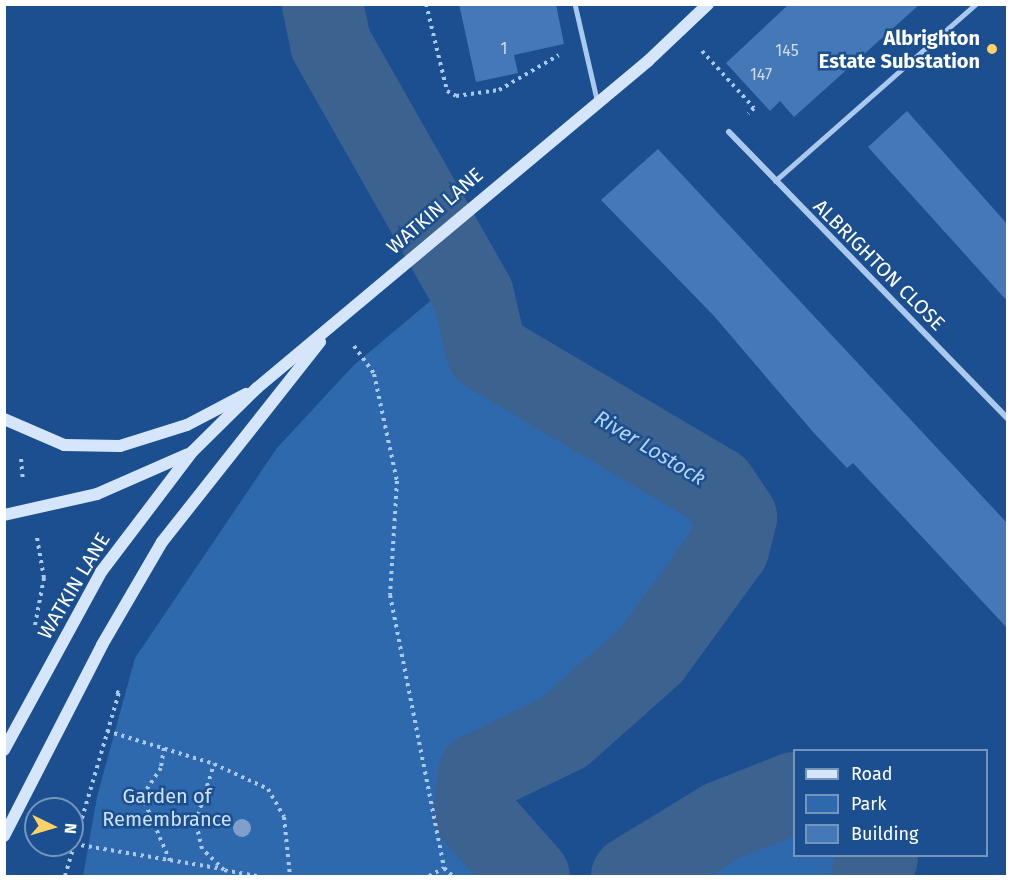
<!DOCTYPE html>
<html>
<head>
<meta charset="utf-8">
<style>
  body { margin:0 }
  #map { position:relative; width:1012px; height:881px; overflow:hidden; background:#1b4f8f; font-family:"Fira Sans",sans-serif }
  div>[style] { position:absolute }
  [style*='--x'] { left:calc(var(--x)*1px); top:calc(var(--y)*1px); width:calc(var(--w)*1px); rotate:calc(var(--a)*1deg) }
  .green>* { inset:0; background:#2e69ad }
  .river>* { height:81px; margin:-40.5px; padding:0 40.5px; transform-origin:40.5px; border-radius:40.5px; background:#3c6290 }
  .building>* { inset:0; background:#4478b7 }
  .path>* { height:4px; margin-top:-2px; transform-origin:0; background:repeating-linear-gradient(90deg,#a9c9ee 0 3px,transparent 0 7.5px) }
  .lane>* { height:4.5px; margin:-2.25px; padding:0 2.25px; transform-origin:2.25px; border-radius:2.25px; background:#a9c9ee }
  .street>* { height:6px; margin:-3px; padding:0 3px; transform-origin:3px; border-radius:3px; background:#a9c9ee }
  .secondary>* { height:12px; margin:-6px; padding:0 6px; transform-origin:6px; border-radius:6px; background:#d6e6fa }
  .trees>* { width:18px; height:18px; margin:-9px; border-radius:50%; background:#7ea0ca }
  .dots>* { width:16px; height:16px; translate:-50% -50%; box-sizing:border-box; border:3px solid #1b4f8f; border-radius:50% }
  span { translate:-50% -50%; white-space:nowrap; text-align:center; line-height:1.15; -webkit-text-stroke:5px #1b4f8f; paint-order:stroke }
  .number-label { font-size:16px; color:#d0dded }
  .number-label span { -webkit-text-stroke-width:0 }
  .poi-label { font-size:20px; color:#fff; font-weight:700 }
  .right { translate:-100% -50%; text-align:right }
  .street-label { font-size:20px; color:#fff }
  .park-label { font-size:20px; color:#cfe3fa }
  .water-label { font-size:21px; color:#b5d3f5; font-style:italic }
  .frame { position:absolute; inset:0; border:6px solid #fff; pointer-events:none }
  .legend { position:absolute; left:793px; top:749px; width:195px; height:108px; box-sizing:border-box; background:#1b4f8f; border:2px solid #7695bc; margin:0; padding:8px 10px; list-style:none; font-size:18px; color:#fff }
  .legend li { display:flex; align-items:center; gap:12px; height:30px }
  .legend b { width:30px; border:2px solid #7695bc }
  .north { position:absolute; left:24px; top:797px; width:60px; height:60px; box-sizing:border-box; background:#1b4f8f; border:2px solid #7695bc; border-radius:50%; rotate:95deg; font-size:16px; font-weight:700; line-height:24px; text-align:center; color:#fff }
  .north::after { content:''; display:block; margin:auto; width:21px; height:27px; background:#ffd166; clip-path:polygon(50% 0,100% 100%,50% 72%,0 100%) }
</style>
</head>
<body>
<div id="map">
  <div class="green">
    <div style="clip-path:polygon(447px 287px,496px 385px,708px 515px,693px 561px,568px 684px,466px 761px,456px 810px,513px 876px,83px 876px,97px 797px,135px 658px,277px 448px,354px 365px)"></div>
    <div style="clip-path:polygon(794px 816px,794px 856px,861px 856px,855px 876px,674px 876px,761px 827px)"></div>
  </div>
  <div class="river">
    <div style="--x:322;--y:4;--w:40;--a:78"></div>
    <div style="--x:330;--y:43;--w:290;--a:60.4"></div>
    <div style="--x:473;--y:295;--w:57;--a:76.9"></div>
    <div style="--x:486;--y:351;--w:267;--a:30.6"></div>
    <div style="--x:716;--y:487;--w:36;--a:56"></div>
    <div style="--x:736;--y:517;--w:32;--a:104"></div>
    <div style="--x:728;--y:548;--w:131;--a:126"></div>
    <div style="--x:651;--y:654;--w:118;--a:138.4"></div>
    <div style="--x:563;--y:732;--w:94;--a:154.2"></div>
    <div style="--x:478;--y:773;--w:40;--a:97.1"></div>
    <div style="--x:473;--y:813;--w:84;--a:48.4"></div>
    <div style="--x:631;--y:876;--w:105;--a:-31.4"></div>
    <div style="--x:721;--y:821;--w:79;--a:-21.7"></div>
    <div style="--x:871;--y:876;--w:21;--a:-73"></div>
  </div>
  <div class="building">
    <div style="clip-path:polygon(459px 4px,556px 4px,564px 44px,514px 55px,518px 73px,476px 82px)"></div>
    <div style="clip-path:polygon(789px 4px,920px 4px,794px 117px,780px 101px,770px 111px,726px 63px)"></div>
    <div style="clip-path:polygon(907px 111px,1008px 225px,1008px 302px,868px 147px)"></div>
    <div style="clip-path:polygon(658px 149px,1008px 524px,1008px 629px,853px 463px,847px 468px,813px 432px,714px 316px,601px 200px)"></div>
  </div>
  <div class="path">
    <div style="--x:426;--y:4;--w:89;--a:76.4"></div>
    <div style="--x:447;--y:91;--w:10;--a:29"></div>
    <div style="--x:456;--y:96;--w:43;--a:-7.9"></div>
    <div style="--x:499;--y:90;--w:69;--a:-30.3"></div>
    <div style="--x:702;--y:51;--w:77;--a:47.6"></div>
    <div style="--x:754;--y:108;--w:8;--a:135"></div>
    <div style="--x:354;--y:346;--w:34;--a:54"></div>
    <div style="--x:374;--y:374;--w:109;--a:77.9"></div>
    <div style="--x:397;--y:481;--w:114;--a:93.5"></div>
    <div style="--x:390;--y:595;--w:278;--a:78.8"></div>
    <div style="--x:444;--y:868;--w:12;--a:42"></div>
    <div style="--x:21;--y:459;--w:22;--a:85"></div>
    <div style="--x:35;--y:625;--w:48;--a:-79.2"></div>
    <div style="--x:44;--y:578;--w:41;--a:-99.9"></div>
    <div style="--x:107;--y:731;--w:112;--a:17.1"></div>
    <div style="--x:164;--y:748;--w:20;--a:99"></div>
    <div style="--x:161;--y:768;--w:34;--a:124"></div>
    <div style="--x:142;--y:796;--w:71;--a:66.7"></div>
    <div style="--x:74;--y:844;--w:151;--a:9.5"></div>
    <div style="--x:65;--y:876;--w:191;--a:-73.6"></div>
    <div style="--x:119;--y:693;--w:7;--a:-153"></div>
    <div style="--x:257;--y:876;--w:34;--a:-170"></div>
    <div style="--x:224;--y:870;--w:30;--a:-136"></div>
    <div style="--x:202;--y:849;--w:28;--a:-103"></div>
    <div style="--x:196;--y:822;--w:61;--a:-72.8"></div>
    <div style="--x:214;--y:764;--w:60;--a:24.8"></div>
    <div style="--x:268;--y:789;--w:32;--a:60"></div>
    <div style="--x:284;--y:817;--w:59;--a:84.2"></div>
    <div style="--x:429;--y:876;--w:17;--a:-28"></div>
  </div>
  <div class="lane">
    <div style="--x:575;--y:4;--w:98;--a:77"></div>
    <div style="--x:775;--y:181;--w:268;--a:-41.4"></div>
  </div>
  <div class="street">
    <div style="--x:729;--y:132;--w:400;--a:45.8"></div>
  </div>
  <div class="secondary">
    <div style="--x:4;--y:419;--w:65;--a:23.4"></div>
    <div style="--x:64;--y:445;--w:56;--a:1"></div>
    <div style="--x:120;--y:446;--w:70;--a:-17.4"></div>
    <div style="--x:187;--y:425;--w:67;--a:-27.7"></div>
    <div style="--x:4;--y:515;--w:95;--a:-12.7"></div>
    <div style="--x:97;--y:494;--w:99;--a:-23.7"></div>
    <div style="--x:4;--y:750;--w:203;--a:-61.4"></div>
    <div style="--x:101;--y:572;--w:151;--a:-52.8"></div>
    <div style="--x:192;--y:452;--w:91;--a:-44.6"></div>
    <div style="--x:257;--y:388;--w:510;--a:-39.91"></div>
    <div style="--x:648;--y:61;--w:83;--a:-43.5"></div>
    <div style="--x:4;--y:836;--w:215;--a:-62.8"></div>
    <div style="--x:102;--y:645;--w:119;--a:-59.8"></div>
    <div style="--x:162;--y:542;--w:255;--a:-51.7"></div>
  </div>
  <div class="trees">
    <div style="left:242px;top:828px"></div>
  </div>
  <div class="dots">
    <div style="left:992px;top:49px;background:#ffd166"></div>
  </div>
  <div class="number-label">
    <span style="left:504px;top:49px">1</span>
    <span style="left:787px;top:51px">145</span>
    <span style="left:761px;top:75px">147</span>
  </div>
  <div class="poi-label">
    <span class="right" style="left:980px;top:50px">Albrighton<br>Estate Substation</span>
  </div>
  <div class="street-label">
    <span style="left:435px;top:211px;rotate:-41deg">WATKIN LANE</span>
    <span style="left:879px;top:265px;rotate:45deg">ALBRIGHTON CLOSE</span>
    <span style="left:74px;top:586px;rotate:-59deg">WATKIN LANE</span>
  </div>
  <div class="park-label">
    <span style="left:167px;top:808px">Garden of<br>Remembrance</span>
  </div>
  <div class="water-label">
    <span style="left:650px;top:448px;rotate:31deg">River Lostock</span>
  </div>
  <div class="frame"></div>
  <ul class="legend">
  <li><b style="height:8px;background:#d6e6fa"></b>Road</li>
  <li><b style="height:16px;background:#2e69ad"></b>Park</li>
  <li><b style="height:16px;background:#4478b7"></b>Building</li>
  </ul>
  <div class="north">N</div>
</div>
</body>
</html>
